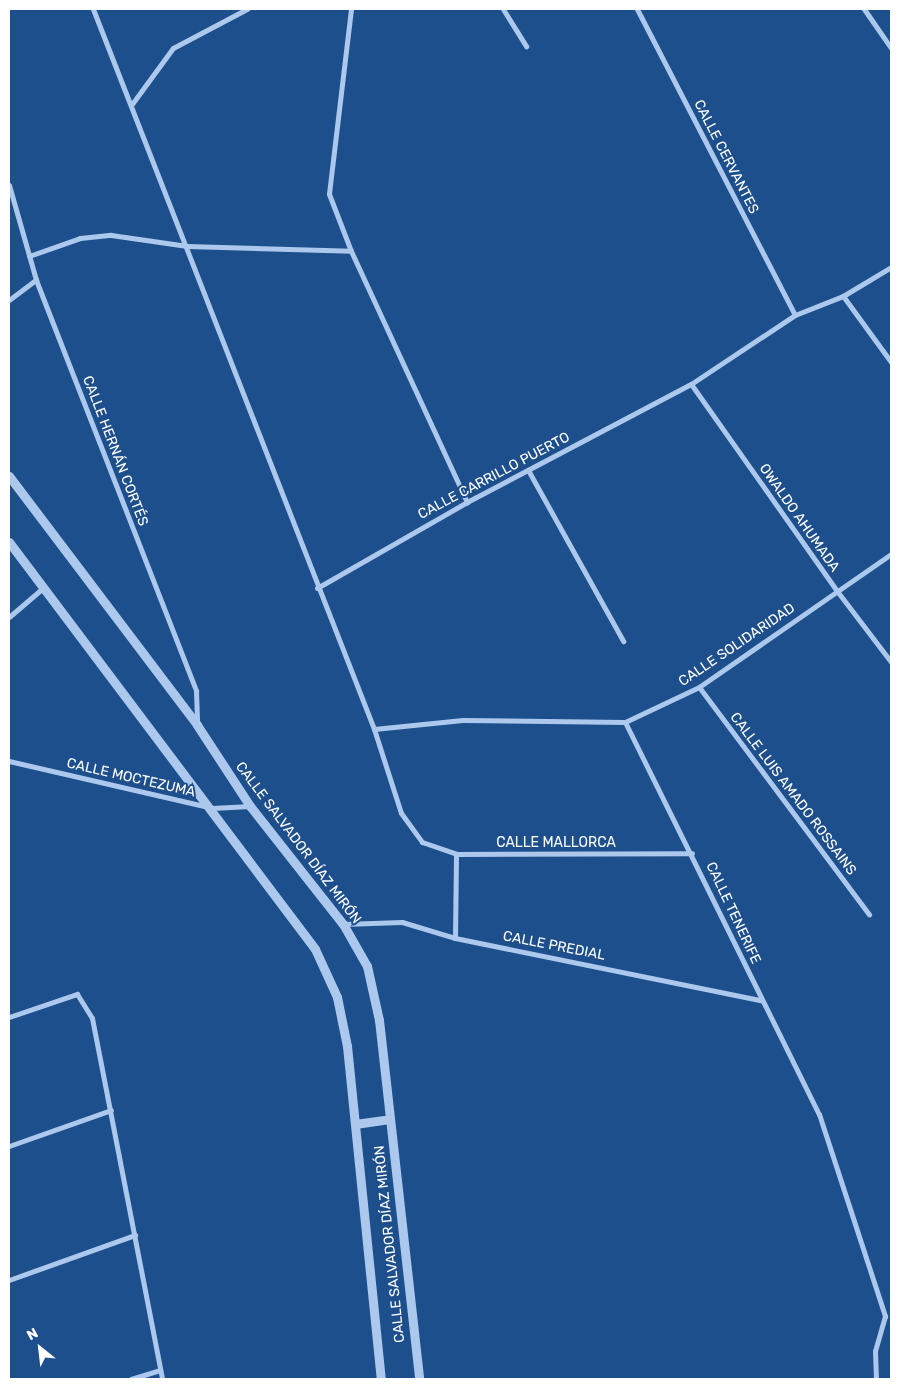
<!DOCTYPE html>
<html>
<head>
<meta charset="utf-8">
<style>
  body { margin:0 }
  #map { position:relative; width:900px; height:1388px; overflow:hidden; background:#1e4f8d; font-family:Rubik,sans-serif }
  div>[style] { position:absolute }
  [style*='--x'] { left:calc(var(--x)*1px); top:calc(var(--y)*1px); width:calc(var(--w)*1px); rotate:calc(var(--a)*1deg) }
  .minor>* { height:5px; margin:-2.5px; padding:0 2.5px; transform-origin:2.5px; border-radius:2.5px; background:#acc9ed }
  .tertiary>* { height:9px; margin:-4.5px; padding:0 4.5px; transform-origin:4.5px; border-radius:4.5px; background:#acc9ed }
  span { translate:-50% -50%; white-space:nowrap; text-align:center; line-height:1.15; -webkit-text-stroke:4px #1e4f8d; paint-order:stroke }
  .street-label { font-size:14px; color:#fff }
  .frame { position:absolute; inset:0; border:10px solid #fff; pointer-events:none }
  .north { position:absolute; left:15px; top:1323px; width:50px; height:50px; -webkit-text-stroke:4px #1e4f8d; paint-order:stroke; rotate:331deg; font-size:14px; font-weight:700; line-height:20px; text-align:center; color:#fff }
  .north::after { content:''; display:block; margin:auto; width:18px; height:22px; background:#fff; clip-path:polygon(50% 0,100% 100%,50% 72%,0 100%) }
</style>
</head>
<body>
<div id="map">
  <div class="minor">
    <div style="--x:93;--y:9;--w:773;--a:68.68"></div>
    <div style="--x:374;--y:729;--w:88;--a:72.2"></div>
    <div style="--x:401;--y:813;--w:36;--a:54"></div>
    <div style="--x:422;--y:842;--w:36;--a:19"></div>
    <div style="--x:456;--y:854;--w:236;--a:-0.2"></div>
    <div style="--x:351;--y:9;--w:186;--a:96.8"></div>
    <div style="--x:329;--y:194;--w:61;--a:68.9"></div>
    <div style="--x:351;--y:251;--w:277;--a:65.2"></div>
    <div style="--x:503;--y:9;--w:44;--a:58.1"></div>
    <div style="--x:637;--y:9;--w:344;--a:62.7"></div>
    <div style="--x:864;--y:9;--w:47;--a:55.3"></div>
    <div style="--x:132;--y:104;--w:69;--a:-53.8"></div>
    <div style="--x:173;--y:48;--w:84;--a:-27.8"></div>
    <div style="--x:9;--y:185;--w:99;--a:74.1"></div>
    <div style="--x:36;--y:280;--w:441;--a:68.7"></div>
    <div style="--x:196;--y:691;--w:32;--a:88"></div>
    <div style="--x:29;--y:256;--w:54;--a:-19.4"></div>
    <div style="--x:80;--y:238;--w:31;--a:-6"></div>
    <div style="--x:111;--y:235;--w:77;--a:8.2"></div>
    <div style="--x:187;--y:246;--w:164;--a:1.7"></div>
    <div style="--x:843;--y:296;--w:82;--a:54"></div>
    <div style="--x:9;--y:300;--w:34;--a:-37"></div>
    <div style="--x:691;--y:384;--w:253;--a:54.8"></div>
    <div style="--x:837;--y:591;--w:89;--a:52.7"></div>
    <div style="--x:528;--y:470;--w:196;--a:60.9"></div>
    <div style="--x:317;--y:588;--w:173;--a:-29.8"></div>
    <div style="--x:467;--y:502;--w:253;--a:-27.8"></div>
    <div style="--x:691;--y:384;--w:125;--a:-33.6"></div>
    <div style="--x:795;--y:315;--w:52;--a:-21.6"></div>
    <div style="--x:843;--y:296;--w:56;--a:-31.1"></div>
    <div style="--x:9;--y:617;--w:45;--a:-40.5"></div>
    <div style="--x:699;--y:687;--w:284;--a:53.2"></div>
    <div style="--x:625;--y:722;--w:437;--a:63.7"></div>
    <div style="--x:819;--y:1114;--w:213;--a:71.9"></div>
    <div style="--x:885;--y:1316;--w:36;--a:106"></div>
    <div style="--x:875;--y:1351;--w:28;--a:88"></div>
    <div style="--x:374;--y:729;--w:89;--a:-5.8"></div>
    <div style="--x:463;--y:720;--w:162;--a:0.7"></div>
    <div style="--x:625;--y:722;--w:82;--a:-25.3"></div>
    <div style="--x:699;--y:687;--w:234;--a:-34.7"></div>
    <div style="--x:9;--y:761;--w:208;--a:13"></div>
    <div style="--x:212;--y:808;--w:38;--a:-3"></div>
    <div style="--x:343;--y:924;--w:59;--a:-1.9"></div>
    <div style="--x:402;--y:922;--w:55;--a:16.8"></div>
    <div style="--x:455;--y:938;--w:312;--a:11.5"></div>
    <div style="--x:455;--y:938;--w:84;--a:-89.3"></div>
    <div style="--x:9;--y:1017;--w:72;--a:-18.7"></div>
    <div style="--x:77;--y:994;--w:28;--a:58"></div>
    <div style="--x:92;--y:1018;--w:368;--a:79"></div>
    <div style="--x:9;--y:1146;--w:108;--a:-19.4"></div>
    <div style="--x:9;--y:1280;--w:134;--a:-19.7"></div>
    <div style="--x:131;--y:1379;--w:30;--a:-17"></div>
  </div>
  <div class="tertiary">
    <div style="--x:9;--y:476;--w:312;--a:52.9"></div>
    <div style="--x:197;--y:725;--w:97;--a:56.8"></div>
    <div style="--x:250;--y:806;--w:150;--a:51.8"></div>
    <div style="--x:343;--y:924;--w:48;--a:60.3"></div>
    <div style="--x:367;--y:966;--w:55;--a:77.5"></div>
    <div style="--x:379;--y:1020;--w:361;--a:83.6"></div>
    <div style="--x:9;--y:542;--w:509;--a:53.06"></div>
    <div style="--x:315;--y:949;--w:53;--a:65.4"></div>
    <div style="--x:337;--y:997;--w:50;--a:78.5"></div>
    <div style="--x:347;--y:1046;--w:335;--a:84.2"></div>
    <div style="--x:355;--y:1124;--w:35;--a:-8"></div>
  </div>
  <div class="street-label">
    <span style="left:726px;top:157px;rotate:63deg">CALLE CERVANTES</span>
    <span style="left:115px;top:451px;rotate:69deg">CALLE HERNÁN CORTÉS</span>
    <span style="left:494px;top:476px;rotate:-28deg">CALLE CARRILLO PUERTO</span>
    <span style="left:799px;top:518px;rotate:55deg">OWALDO AHUMADA</span>
    <span style="left:737px;top:645px;rotate:-34deg">CALLE SOLIDARIDAD</span>
    <span style="left:131px;top:778px;rotate:13deg">CALLE MOCTEZUMA</span>
    <span style="left:793px;top:794px;rotate:53deg">CALLE LUIS AMADO ROSSAINS</span>
    <span style="left:298px;top:843px;rotate:53deg">CALLE SALVADOR DÍAZ MIRÓN</span>
    <span style="left:556px;top:843px">CALLE MALLORCA</span>
    <span style="left:733px;top:913px;rotate:65deg">CALLE TENERIFE</span>
    <span style="left:554px;top:946px;rotate:11deg">CALLE PREDIAL</span>
    <span style="left:390px;top:1244px;rotate:-96deg">CALLE SALVADOR DÍAZ MIRÓN</span>
  </div>
  <div class="frame"></div>
  <div class="north">N</div>
</div>
</body>
</html>
